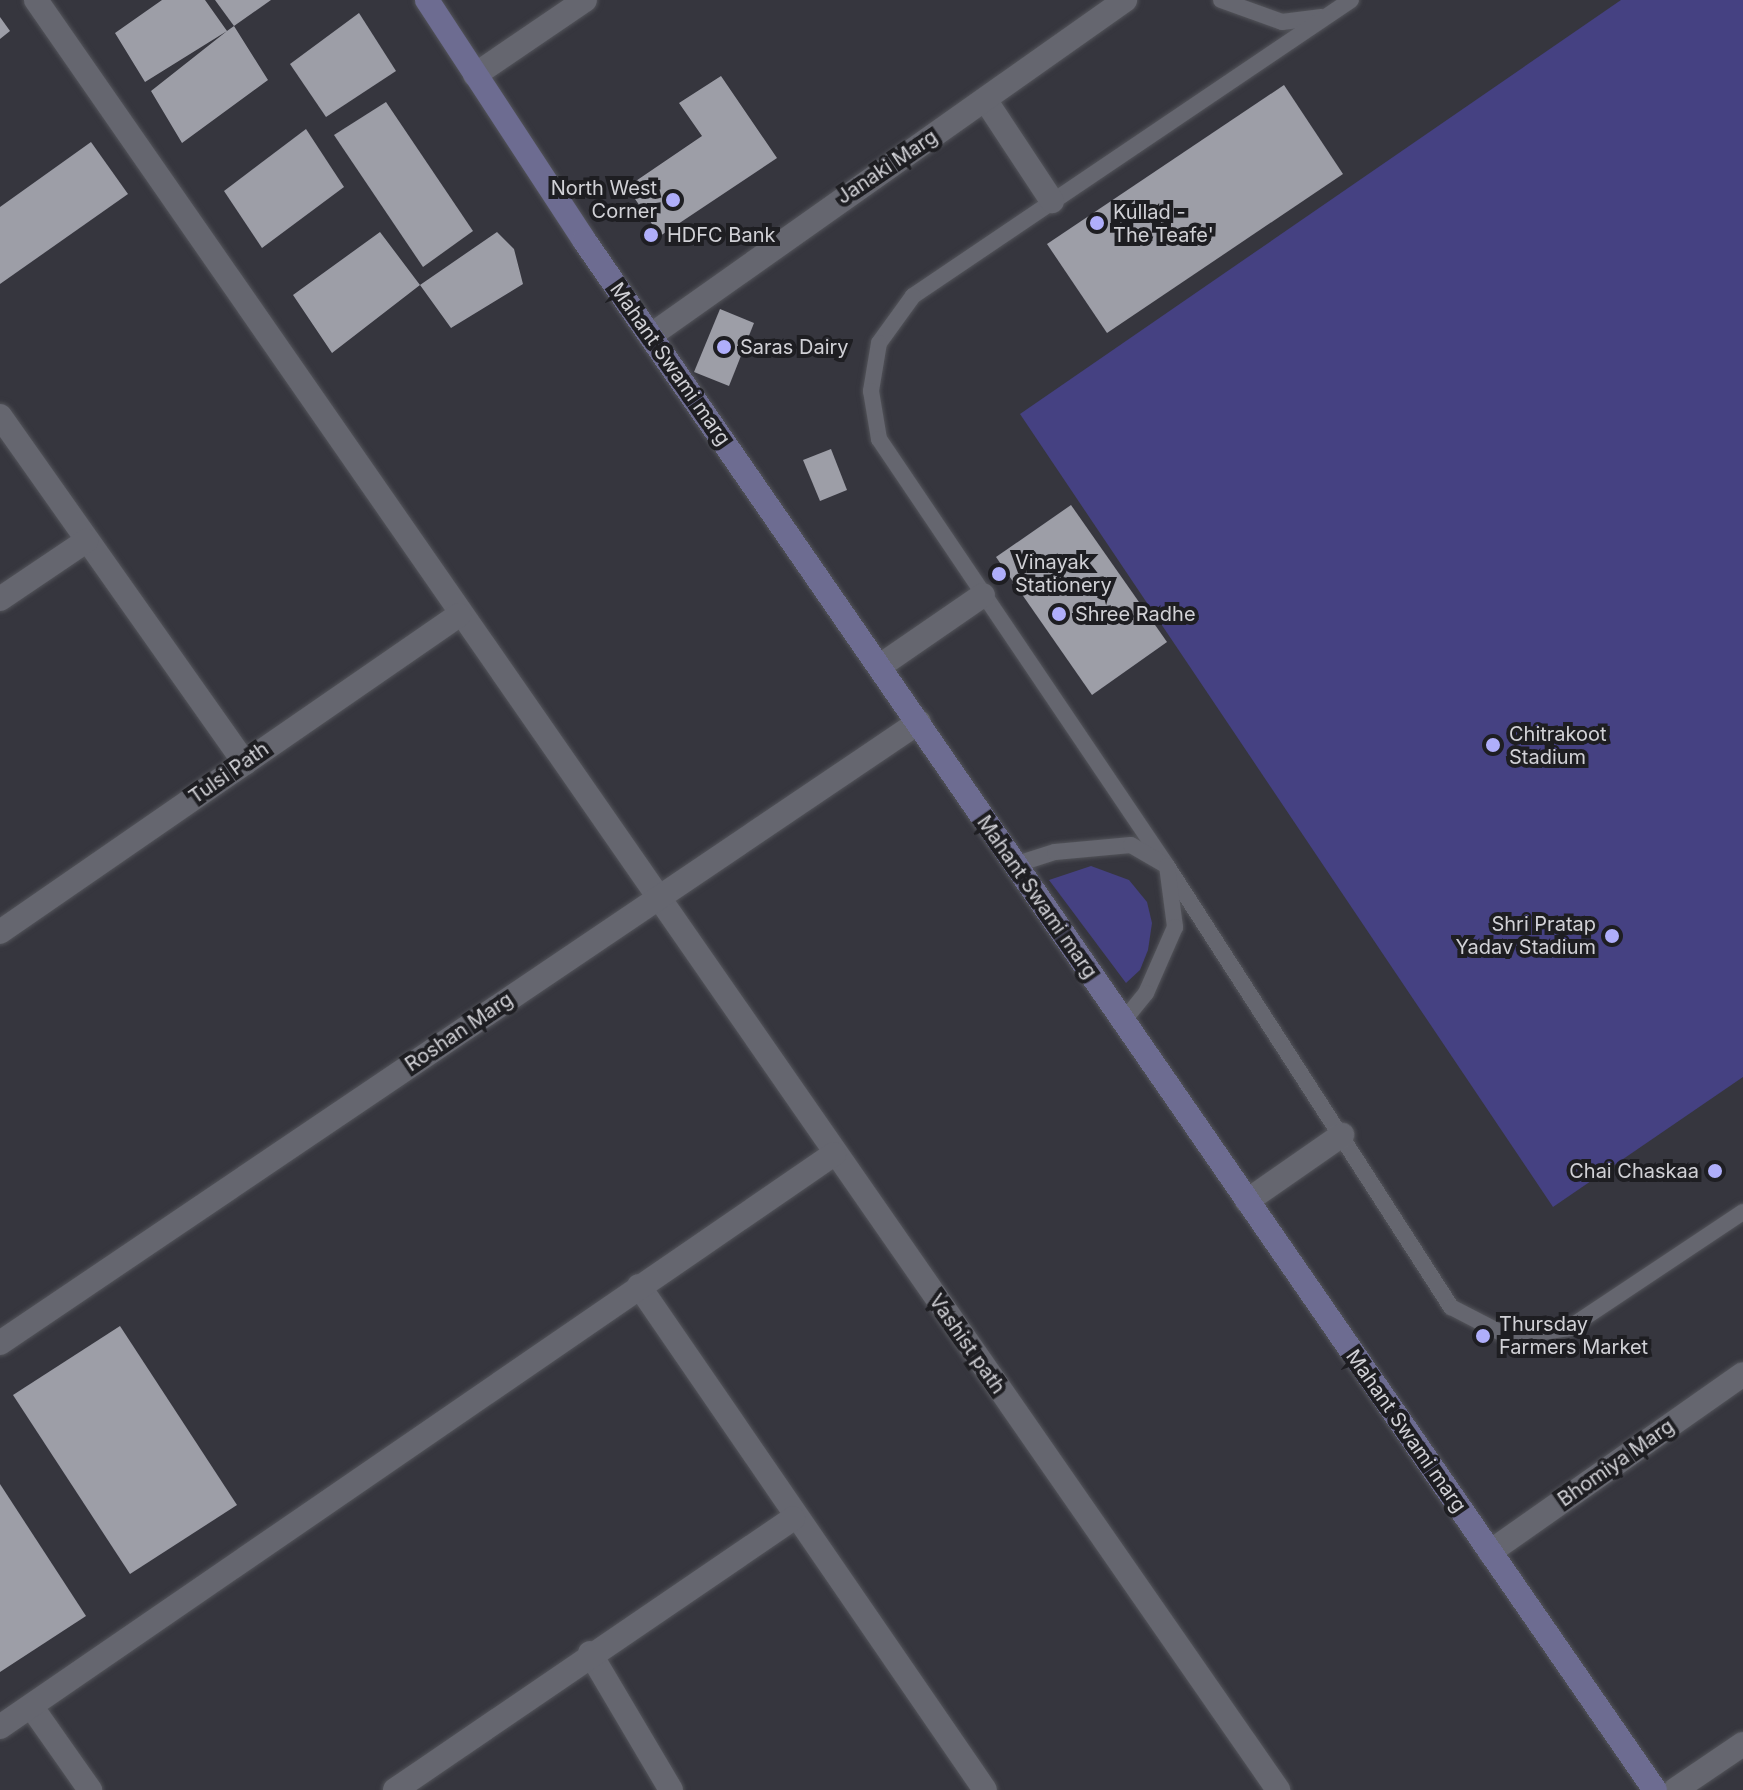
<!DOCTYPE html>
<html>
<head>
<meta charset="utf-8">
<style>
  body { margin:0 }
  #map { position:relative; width:1743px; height:1790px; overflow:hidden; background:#36363e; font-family:Inter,sans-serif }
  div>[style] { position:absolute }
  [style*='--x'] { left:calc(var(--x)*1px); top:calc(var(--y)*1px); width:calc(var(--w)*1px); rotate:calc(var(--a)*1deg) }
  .green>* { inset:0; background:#454182 }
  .building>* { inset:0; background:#9d9ea7 }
  .roads { filter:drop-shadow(0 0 2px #53545a) drop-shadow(0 0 2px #53545a) }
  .lane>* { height:16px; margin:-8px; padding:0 8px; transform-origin:8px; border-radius:8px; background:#65666f }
  .street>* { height:24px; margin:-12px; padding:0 12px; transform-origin:12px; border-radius:12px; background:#65666f }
  .secondary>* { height:24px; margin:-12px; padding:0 12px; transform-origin:12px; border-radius:12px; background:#6d6c91 }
  .dots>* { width:22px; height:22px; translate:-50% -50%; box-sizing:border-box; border:4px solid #1e1e22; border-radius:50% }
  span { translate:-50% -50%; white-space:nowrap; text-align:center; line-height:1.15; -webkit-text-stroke:8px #1e1e22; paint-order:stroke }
  .street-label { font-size:20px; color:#d1d1d6 }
  .poi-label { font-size:20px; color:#d1d1d6 }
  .right { translate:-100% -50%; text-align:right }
  .left { translate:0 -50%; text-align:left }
</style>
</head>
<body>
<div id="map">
  <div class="green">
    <div style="clip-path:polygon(1621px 0,1743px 0,1743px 1077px,1553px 1207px,1020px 414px)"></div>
    <div style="clip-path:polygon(1091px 866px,1129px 880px,1147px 902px,1152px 923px,1148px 950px,1140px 970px,1126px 983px,1049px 880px)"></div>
  </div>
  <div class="building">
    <div style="clip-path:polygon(162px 0,205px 0,227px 31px,234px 26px,268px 80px,182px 143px,151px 91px,227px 31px,145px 82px,115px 33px)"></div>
    <div style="clip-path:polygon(215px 0,271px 0,234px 26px)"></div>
    <div style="clip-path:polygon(359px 13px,396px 71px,326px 117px,290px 64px)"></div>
    <div style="clip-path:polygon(0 17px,10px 31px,0 39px)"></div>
    <div style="clip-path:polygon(721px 76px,777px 158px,660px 236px,627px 187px,702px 136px,679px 103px)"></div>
    <div style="clip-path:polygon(1284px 85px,1343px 174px,1107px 333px,1047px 244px)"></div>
    <div style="clip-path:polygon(386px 102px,473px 231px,423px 267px,334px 135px)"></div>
    <div style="clip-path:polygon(306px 129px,344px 187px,262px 248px,224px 191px)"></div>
    <div style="clip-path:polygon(91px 142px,128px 194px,0 284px,0 207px)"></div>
    <div style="clip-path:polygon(380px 232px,420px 285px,497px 232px,514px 249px,523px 284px,451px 328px,420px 285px,332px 353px,293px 295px)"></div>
    <div style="clip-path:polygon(720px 309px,754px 323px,729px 386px,694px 372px)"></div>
    <div style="clip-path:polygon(831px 449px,847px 490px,820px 501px,803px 460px)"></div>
    <div style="clip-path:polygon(1071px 505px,1167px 642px,1092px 695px,996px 557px)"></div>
    <div style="clip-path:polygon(120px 1326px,237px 1505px,130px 1574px,13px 1395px)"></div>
    <div style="clip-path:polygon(0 1484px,86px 1616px,0 1672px)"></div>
  </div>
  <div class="roads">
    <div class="lane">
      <div style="--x:1221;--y:0;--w:65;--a:19.8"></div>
      <div style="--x:1282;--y:22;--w:40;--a:-7.1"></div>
      <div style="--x:1351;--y:0;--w:529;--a:145.95"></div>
      <div style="--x:913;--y:296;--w:58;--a:125.9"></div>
      <div style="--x:879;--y:343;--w:49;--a:99.5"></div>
      <div style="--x:871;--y:391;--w:49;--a:80.5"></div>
      <div style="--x:879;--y:439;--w:515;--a:56"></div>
      <div style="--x:1167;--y:866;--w:525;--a:57.22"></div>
      <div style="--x:1451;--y:1307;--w:65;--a:27.3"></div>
      <div style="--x:1509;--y:1337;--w:61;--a:-8.5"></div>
      <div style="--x:1569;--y:1328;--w:209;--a:-33.7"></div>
      <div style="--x:1014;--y:865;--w:43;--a:-17.6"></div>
      <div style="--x:1055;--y:852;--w:76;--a:-5.3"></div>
      <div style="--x:1131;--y:845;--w:42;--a:30.3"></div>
      <div style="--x:1167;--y:866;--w:62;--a:82.5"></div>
      <div style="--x:1175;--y:927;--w:72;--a:113.7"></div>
      <div style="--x:1146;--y:993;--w:36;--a:129"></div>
    </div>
    <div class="street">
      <div style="--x:36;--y:0;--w:2179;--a:55.24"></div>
      <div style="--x:475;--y:75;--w:133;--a:-34.3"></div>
      <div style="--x:986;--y:101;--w:120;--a:56.6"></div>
      <div style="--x:650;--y:336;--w:582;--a:-35.27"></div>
      <div style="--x:0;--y:416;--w:425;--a:54.8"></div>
      <div style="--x:0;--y:599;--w:104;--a:-34"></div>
      <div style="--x:880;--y:666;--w:125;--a:-34.6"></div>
      <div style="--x:0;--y:932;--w:558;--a:-34.63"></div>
      <div style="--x:1247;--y:1201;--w:116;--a:-34.8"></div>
      <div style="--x:639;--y:1286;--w:611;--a:55.53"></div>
      <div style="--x:0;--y:1343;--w:1109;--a:-34.05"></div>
      <div style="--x:1490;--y:1552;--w:309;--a:-35.1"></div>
      <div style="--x:590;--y:1653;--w:159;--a:59.4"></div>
      <div style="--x:31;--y:1706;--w:103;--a:54.9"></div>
      <div style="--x:0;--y:1727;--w:1012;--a:-34.49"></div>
      <div style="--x:395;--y:1790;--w:482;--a:-34.3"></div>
      <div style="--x:1675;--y:1790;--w:82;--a:-34.1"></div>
    </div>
    <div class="secondary">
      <div style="--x:427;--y:0;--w:287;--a:56.8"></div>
      <div style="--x:584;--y:240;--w:1884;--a:55.36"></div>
    </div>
  </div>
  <div class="dots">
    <div style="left:673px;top:200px;background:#afaefa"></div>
    <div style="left:1097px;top:223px;background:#afaefa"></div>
    <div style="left:651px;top:235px;background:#afaefa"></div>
    <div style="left:724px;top:347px;background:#afaefa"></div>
    <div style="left:999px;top:574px;background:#afaefa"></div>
    <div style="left:1059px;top:614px;background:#afaefa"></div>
    <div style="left:1493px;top:745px;background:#afaefa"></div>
    <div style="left:1612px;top:936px;background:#afaefa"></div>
    <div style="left:1715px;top:1171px;background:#afaefa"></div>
    <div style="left:1483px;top:1336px;background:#afaefa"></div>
  </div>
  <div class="street-label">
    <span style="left:887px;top:167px;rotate:-34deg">Janaki Marg</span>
    <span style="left:670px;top:364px;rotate:55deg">Mahant Swami marg</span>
    <span style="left:229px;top:773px;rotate:-35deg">Tulsi Path</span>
    <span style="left:1037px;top:897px;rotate:55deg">Mahant Swami marg</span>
    <span style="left:459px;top:1032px;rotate:-34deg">Roshan Marg</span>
    <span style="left:967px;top:1344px;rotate:55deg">Vashist path</span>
    <span style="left:1406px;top:1431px;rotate:55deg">Mahant Swami marg</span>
    <span style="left:1616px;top:1463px;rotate:-35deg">Bhomiya Marg</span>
  </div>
  <div class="poi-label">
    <span class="right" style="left:657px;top:200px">North West<br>Corner</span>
    <span class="left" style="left:1113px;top:224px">Kullad -<br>The Teafe'</span>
    <span class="left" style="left:667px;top:235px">HDFC Bank</span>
    <span class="left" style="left:740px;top:347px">Saras Dairy</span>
    <span class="left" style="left:1015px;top:574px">Vinayak<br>Stationery</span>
    <span class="left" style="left:1075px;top:614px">Shree Radhe</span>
    <span class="left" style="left:1509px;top:746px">Chitrakoot<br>Stadium</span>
    <span class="right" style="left:1596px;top:936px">Shri Pratap<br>Yadav Stadium</span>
    <span class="right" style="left:1699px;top:1171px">Chai Chaskaa</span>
    <span class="left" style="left:1499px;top:1336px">Thursday<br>Farmers Market</span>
  </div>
</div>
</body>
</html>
